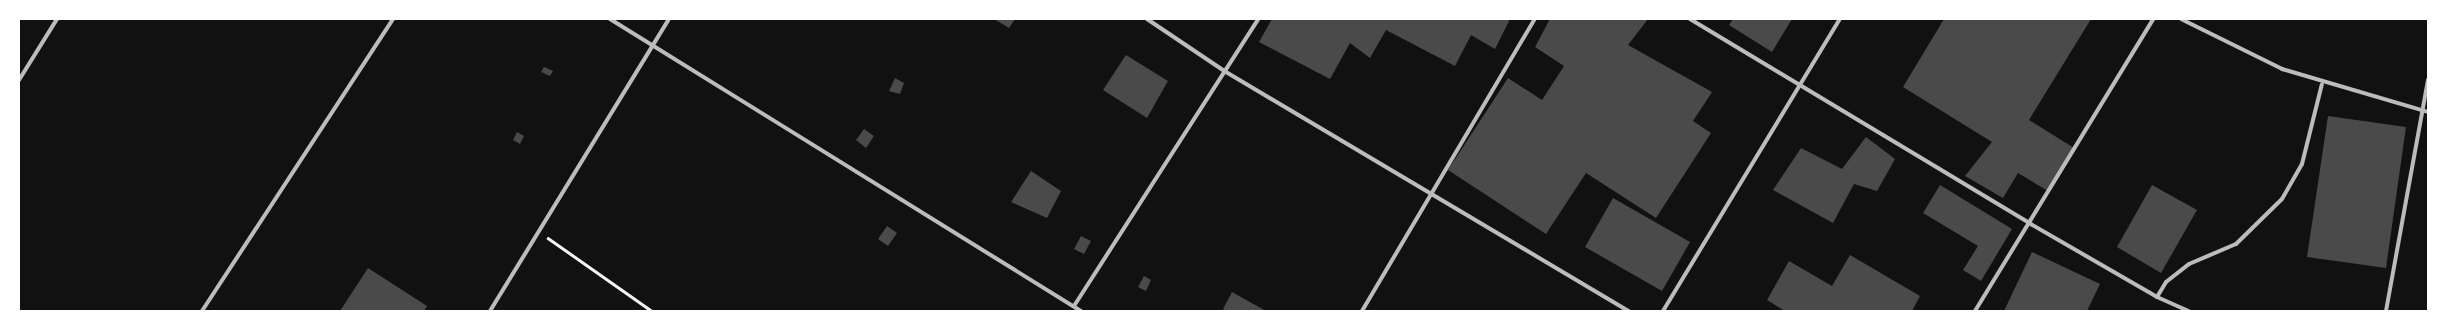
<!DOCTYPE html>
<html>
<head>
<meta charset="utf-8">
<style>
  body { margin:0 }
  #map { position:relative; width:2447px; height:330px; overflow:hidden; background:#111; font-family:"Source Sans 3",sans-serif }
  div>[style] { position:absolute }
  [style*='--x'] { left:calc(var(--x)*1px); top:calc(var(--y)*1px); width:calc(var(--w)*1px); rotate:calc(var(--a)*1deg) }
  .building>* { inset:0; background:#4a4a4a }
  .path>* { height:2.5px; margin:-1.25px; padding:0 1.25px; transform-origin:1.25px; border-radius:1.25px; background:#f5f5f5 }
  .minor>* { height:4px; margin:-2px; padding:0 2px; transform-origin:2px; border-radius:2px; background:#bcbcbc }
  span { translate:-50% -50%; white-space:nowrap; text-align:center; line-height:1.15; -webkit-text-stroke:3.5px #fff; paint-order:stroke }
  .frame { position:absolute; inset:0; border:20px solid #fff; pointer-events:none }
</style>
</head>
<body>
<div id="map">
  <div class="building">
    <div style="clip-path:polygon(994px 19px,1015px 19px,1009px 28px)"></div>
    <div style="clip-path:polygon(1272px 19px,1326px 20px,1510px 19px,1495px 49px,1471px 35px,1455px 66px,1386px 30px,1370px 58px,1350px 43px,1330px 79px,1259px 42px)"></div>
    <div style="clip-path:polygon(1550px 19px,1648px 19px,1628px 45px,1712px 92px,1693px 121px,1711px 133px,1656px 218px,1586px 173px,1546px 234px,1448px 170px,1508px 78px,1542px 100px,1564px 66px,1535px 47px)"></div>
    <div style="clip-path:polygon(1733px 19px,1792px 19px,1772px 52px,1729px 25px)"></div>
    <div style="clip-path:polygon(1944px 19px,2091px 19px,2029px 120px,2074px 148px,2048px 191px,2018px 173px,2003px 198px,1965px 176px,1992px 142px,1903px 87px)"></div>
    <div style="clip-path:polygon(1126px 55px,1168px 81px,1147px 118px,1103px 90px)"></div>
    <div style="clip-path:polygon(544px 67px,553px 71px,550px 76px,541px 72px)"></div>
    <div style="clip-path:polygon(895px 78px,904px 83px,900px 94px,889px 91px)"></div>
    <div style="clip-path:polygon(2328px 116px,2406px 127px,2386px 268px,2307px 257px)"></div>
    <div style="clip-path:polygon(864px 129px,874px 136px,866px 148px,856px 140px)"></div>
    <div style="clip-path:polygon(517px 132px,524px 136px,520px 144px,513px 140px)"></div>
    <div style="clip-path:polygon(1866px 137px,1895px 159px,1877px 191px,1854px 184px,1833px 223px,1773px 190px,1801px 148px,1842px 169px)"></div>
    <div style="clip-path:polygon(1031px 171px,1061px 191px,1047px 218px,1011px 202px)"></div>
    <div style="clip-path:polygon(1940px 185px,2012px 229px,1981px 281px,1963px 270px,1978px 246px,1923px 213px)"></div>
    <div style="clip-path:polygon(2152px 185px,2197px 210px,2161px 273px,2117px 247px)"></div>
    <div style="clip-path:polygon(1613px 198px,1690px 242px,1662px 291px,1585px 247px)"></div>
    <div style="clip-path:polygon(887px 226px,897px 233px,888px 246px,878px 239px)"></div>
    <div style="clip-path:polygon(1081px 236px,1091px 241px,1084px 254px,1074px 249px)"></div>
    <div style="clip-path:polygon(2032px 252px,2100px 284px,2087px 311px,2004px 311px)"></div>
    <div style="clip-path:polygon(1850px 255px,1920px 296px,1912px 311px,1785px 311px,1767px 300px,1789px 261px,1832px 286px)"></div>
    <div style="clip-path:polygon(368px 268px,427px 306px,424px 311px,340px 311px)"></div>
    <div style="clip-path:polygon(1144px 276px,1151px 280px,1146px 291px,1138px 287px)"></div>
    <div style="clip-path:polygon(1232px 292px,1266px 311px,1226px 311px,1223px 309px)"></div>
  </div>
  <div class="path">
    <div style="--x:548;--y:238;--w:127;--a:35.1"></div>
  </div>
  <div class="minor">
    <div style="--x:610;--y:19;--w:554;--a:31.8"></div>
    <div style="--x:1147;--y:19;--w:95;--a:33.9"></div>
    <div style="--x:1226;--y:72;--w:469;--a:30.7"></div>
    <div style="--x:1690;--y:19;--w:396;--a:31"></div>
    <div style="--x:2029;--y:223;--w:148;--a:30"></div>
    <div style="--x:2157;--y:297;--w:35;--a:24"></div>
    <div style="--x:2181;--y:19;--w:113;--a:26.3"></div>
    <div style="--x:2282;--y:69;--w:152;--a:16.4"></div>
    <div style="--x:19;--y:80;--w:72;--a:-58.1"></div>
    <div style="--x:2157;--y:297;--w:17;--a:-59"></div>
    <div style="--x:2166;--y:282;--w:29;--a:-38"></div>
    <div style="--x:2189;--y:264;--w:51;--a:-23.1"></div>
    <div style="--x:2236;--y:244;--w:64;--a:-44.4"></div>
    <div style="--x:2282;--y:199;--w:40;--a:-60.3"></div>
    <div style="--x:2302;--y:164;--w:82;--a:-76"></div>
    <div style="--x:1074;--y:306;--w:341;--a:-57.3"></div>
    <div style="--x:202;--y:311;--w:349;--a:-56.8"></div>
    <div style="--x:490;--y:311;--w:342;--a:-58.5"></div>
    <div style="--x:1362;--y:311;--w:339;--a:-59.4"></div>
    <div style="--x:1663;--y:311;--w:341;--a:-58.8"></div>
    <div style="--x:1975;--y:311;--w:342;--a:-58.6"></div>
    <div style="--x:2386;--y:311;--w:235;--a:-79.7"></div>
  </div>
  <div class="frame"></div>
</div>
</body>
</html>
